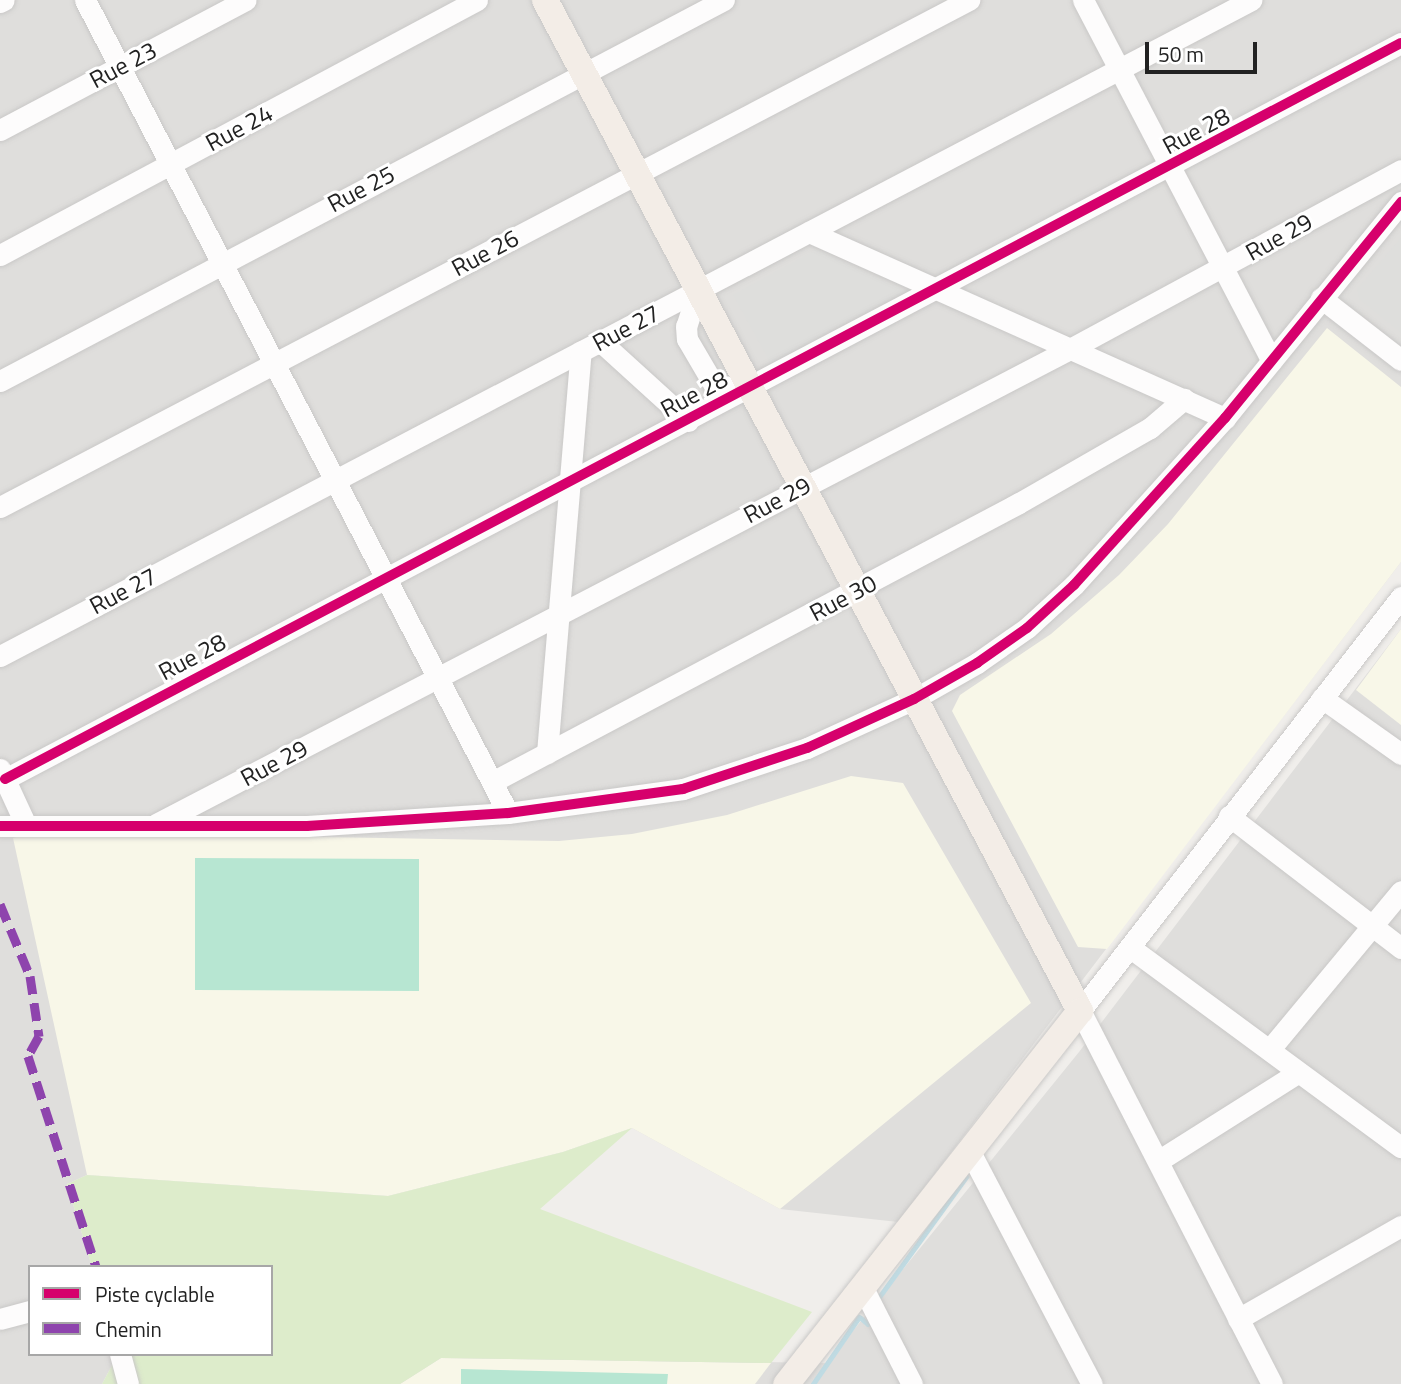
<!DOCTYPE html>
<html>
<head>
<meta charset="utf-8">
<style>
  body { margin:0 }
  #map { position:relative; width:1401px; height:1384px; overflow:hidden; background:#f0eeeb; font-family:"Titillium Web",sans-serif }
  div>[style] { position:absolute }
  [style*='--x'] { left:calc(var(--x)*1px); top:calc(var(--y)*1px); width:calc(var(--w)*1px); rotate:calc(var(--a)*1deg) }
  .residential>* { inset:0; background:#dfdedc }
  .education>* { inset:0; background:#f8f7e8 }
  .religious>* { inset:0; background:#dededc }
  .grass>* { inset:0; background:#ddeccb }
  .pitch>* { inset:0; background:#b7e6d2 }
  .stream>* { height:4.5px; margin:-2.25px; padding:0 2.25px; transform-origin:2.25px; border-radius:2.25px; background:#bfdbe3 }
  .roads { filter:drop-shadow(0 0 2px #c9c8c7) drop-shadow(0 0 2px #c9c8c7) }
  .minor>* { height:21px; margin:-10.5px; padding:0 10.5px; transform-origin:10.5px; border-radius:10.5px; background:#fdfcfc }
  .major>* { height:26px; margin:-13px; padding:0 13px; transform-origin:13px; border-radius:13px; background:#f3ede7 }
  .quiet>* { height:9px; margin-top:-4.5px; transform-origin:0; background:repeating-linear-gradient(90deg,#8e44ad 0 18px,transparent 0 27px) }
  .cycleway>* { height:10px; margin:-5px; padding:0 5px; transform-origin:5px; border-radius:5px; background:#d6006c }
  span { translate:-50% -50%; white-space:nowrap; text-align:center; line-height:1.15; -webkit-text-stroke:6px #fff; paint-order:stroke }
  .street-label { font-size:24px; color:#222 }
  .legend { position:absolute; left:28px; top:1265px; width:245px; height:91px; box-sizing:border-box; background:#fff; border:2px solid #a7a7a7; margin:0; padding:9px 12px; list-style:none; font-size:21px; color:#222 }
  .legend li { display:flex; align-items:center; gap:14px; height:35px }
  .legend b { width:35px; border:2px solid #a7a7a7 }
  .scale { position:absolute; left:1145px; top:42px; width:112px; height:32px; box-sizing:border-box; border:4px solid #222; border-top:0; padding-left:9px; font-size:21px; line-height:24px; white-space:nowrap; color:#222; -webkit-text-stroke:5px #fff; paint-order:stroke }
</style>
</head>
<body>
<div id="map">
  <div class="residential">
    <div style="clip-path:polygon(0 0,1401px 0,1401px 562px,898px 1222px,780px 1209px,632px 1128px,563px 1152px,388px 1196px,87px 1175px,67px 1184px,92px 1267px,30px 1267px,30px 1354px,118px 1354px,102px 1384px,0 1384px)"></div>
    <div style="clip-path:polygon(1401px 629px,1401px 1384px,181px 1384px,271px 1354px,827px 1363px,1079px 1052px)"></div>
  </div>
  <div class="education">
    <div style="clip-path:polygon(1327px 328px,1401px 387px,1401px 562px,1107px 949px,1078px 947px,952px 711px,960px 695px,1051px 634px,1119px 575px,1168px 524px)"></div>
    <div style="clip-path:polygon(1401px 629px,1401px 725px,1356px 690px)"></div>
    <div style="clip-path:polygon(851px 776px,903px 783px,1031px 1003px,780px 1209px,632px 1128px,563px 1152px,388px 1196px,87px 1175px,13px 838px,32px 832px,559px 841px,632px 834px,727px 815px)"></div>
    <div style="clip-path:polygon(441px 1358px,771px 1363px,755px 1384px,400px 1384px)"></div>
  </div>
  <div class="religious">
    <div style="clip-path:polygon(1401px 238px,1401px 333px,1359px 299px,1357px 289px)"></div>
    <div style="clip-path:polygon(817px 249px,907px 292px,772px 366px,733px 295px)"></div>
  </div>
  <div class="grass">
    <div style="clip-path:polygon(632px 1128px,540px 1209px,812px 1312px,771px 1363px,441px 1358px,400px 1384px,102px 1384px,118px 1354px,271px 1354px,271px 1267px,92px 1267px,67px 1184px,87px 1175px,388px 1196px,563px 1152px)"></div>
  </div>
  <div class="pitch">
    <div style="clip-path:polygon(195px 858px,419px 859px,419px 991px,195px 990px)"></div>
    <div style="clip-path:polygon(461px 1369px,668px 1374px,667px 1384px,461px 1384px)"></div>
  </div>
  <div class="stream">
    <div style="--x:877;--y:1300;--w:152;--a:-54.1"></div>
    <div style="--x:861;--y:1318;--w:9;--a:41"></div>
    <div style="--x:813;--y:1384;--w:81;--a:-55.5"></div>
  </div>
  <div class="roads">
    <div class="minor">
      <div style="--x:85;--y:0;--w:916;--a:62.51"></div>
      <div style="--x:1083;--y:0;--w:407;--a:62.4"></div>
      <div style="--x:0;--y:2;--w:4;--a:-27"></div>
      <div style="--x:0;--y:130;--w:278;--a:-27.9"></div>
      <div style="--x:809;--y:232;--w:456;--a:24.1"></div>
      <div style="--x:0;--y:255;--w:541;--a:-28.13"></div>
      <div style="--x:698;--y:290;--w:38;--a:108"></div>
      <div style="--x:686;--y:326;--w:13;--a:86"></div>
      <div style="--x:687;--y:339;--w:53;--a:59.6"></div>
      <div style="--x:714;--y:385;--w:33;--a:7"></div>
      <div style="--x:1321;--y:298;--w:101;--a:37.8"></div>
      <div style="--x:600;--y:341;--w:119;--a:42.3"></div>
      <div style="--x:0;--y:381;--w:818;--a:-27.76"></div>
      <div style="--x:0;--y:507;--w:1094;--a:-27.62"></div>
      <div style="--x:0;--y:656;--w:1413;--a:-27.67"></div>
      <div style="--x:1322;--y:698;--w:97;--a:35.3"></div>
      <div style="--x:547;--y:753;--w:403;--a:-85.2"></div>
      <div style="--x:0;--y:769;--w:60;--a:65.2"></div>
      <div style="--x:5;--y:779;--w:1578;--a:-27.8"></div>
      <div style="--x:492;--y:782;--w:596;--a:-27.9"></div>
      <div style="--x:1019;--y:503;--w:151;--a:-29.8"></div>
      <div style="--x:1150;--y:428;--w:45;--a:-40.5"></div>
      <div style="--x:1229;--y:816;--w:217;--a:37.5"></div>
      <div style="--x:156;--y:824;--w:1030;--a:-27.46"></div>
      <div style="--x:1070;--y:349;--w:376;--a:-28.4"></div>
      <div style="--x:0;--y:826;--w:307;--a:0"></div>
      <div style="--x:307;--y:826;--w:201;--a:-3.7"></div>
      <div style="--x:508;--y:813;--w:177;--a:-7.8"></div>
      <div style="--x:683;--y:789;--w:131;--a:-18.3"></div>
      <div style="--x:807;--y:748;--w:118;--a:-24.6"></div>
      <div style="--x:914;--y:699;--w:73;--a:-29.7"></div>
      <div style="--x:977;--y:663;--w:61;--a:-35"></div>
      <div style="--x:1027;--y:628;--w:64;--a:-42.5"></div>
      <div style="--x:1074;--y:585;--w:225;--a:-47.9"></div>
      <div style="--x:1225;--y:418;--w:279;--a:-50.8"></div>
      <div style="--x:1132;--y:949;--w:334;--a:36.4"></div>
      <div style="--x:1270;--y:1049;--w:205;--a:-50.3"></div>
      <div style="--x:969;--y:1150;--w:264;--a:62.3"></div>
      <div style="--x:1158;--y:1161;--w:165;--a:-32.3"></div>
      <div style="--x:862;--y:1286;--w:110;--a:63"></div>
      <div style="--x:0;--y:1319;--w:31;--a:-15"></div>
      <div style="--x:1238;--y:1319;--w:188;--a:-29.7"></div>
      <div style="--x:120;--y:1354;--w:31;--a:75"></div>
      <div style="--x:1272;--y:1384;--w:420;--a:-117.2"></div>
      <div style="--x:1080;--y:1011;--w:524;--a:-52.21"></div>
    </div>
    <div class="major">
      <div style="--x:545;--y:0;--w:1144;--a:62.11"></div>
      <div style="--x:1080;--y:1011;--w:475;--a:128.2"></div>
    </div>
  </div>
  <div class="quiet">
    <div style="--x:0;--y:904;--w:78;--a:67.4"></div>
    <div style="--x:30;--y:976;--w:61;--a:81.5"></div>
    <div style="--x:39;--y:1036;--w:23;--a:119"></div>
    <div style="--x:28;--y:1056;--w:222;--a:72.1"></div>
  </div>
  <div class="cycleway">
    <div style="--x:5;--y:779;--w:1578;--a:-27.8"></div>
    <div style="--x:0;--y:826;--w:307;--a:0"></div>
    <div style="--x:307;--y:826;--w:201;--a:-3.7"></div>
    <div style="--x:508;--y:813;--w:177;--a:-7.8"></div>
    <div style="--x:683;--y:789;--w:131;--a:-18.3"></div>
    <div style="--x:807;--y:748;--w:118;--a:-24.6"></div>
    <div style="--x:914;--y:699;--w:73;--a:-29.7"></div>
    <div style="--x:977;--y:663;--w:61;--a:-35"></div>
    <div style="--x:1027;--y:628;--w:64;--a:-42.5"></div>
    <div style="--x:1074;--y:585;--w:225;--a:-47.9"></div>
    <div style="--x:1225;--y:418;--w:279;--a:-50.8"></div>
  </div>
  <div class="street-label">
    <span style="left:123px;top:65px;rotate:-28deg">Rue 23</span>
    <span style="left:239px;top:128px;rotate:-28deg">Rue 24</span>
    <span style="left:1196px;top:131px;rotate:-28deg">Rue 28</span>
    <span style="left:361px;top:189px;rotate:-28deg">Rue 25</span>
    <span style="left:1279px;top:237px;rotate:-29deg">Rue 29</span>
    <span style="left:485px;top:253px;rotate:-28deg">Rue 26</span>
    <span style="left:626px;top:328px;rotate:-28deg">Rue 27</span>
    <span style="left:694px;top:394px;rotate:-28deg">Rue 28</span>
    <span style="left:777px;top:500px;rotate:-28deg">Rue 29</span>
    <span style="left:123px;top:591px;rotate:-28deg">Rue 27</span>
    <span style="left:843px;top:598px;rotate:-28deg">Rue 30</span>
    <span style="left:192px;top:657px;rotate:-28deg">Rue 28</span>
    <span style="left:274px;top:763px;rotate:-28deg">Rue 29</span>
  </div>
  <ul class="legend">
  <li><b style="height:9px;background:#d6006c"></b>Piste cyclable</li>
  <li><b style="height:9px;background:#8e44ad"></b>Chemin</li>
  </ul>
  <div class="scale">50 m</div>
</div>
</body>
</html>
